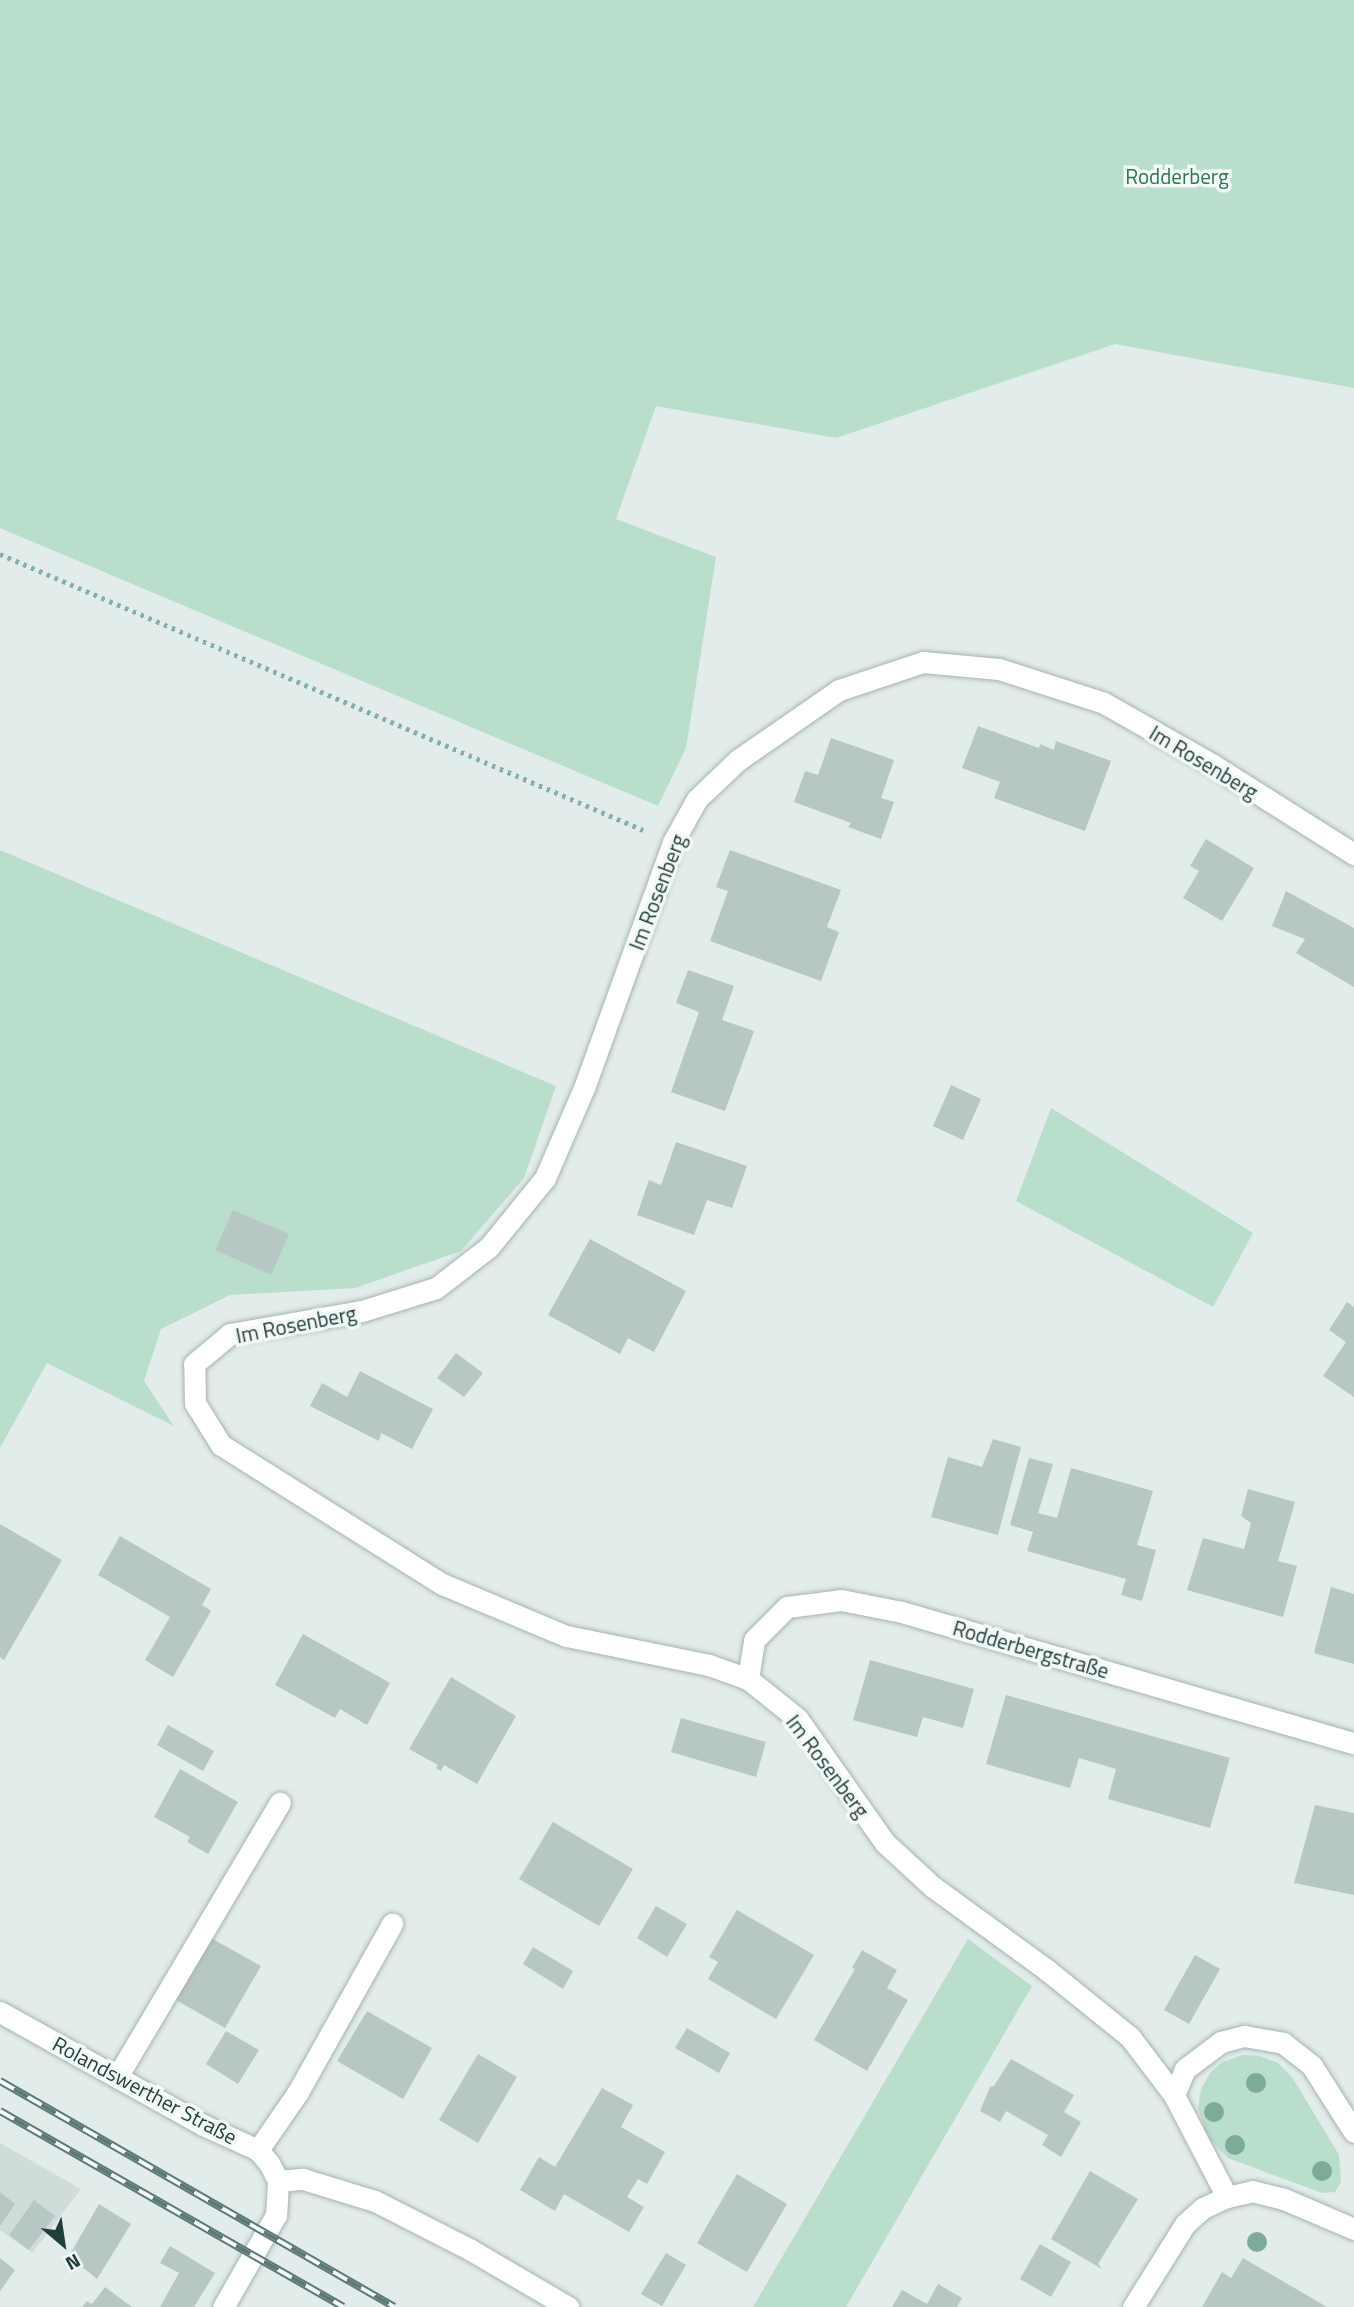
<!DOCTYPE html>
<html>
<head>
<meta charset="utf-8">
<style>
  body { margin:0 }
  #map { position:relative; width:1354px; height:2307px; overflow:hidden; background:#e2ecea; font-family:"Titillium Web",sans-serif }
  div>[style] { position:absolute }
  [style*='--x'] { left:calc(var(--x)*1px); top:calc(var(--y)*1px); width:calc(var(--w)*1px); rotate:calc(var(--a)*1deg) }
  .built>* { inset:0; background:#d0dcd9 }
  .green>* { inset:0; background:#badecc }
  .building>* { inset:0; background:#b7c7c4 }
  .path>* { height:4.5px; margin-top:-2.25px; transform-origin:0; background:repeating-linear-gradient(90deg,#82b0ac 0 3.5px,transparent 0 8.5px) }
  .roads { filter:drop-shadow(0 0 2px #a5b4b2) drop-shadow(0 0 2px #a5b4b2) }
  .lane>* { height:21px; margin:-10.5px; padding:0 10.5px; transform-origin:10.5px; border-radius:10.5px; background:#fff }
  .street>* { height:21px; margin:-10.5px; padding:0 10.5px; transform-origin:10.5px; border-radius:10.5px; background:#fff }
  .rail>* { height:8px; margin-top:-4px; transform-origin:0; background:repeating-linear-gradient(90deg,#f2f9f7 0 16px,#5c7978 0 32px); box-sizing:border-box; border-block:2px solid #5c7978 }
  .trees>* { width:20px; height:20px; margin:-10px; border-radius:50%; background:#7dab9a }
  span { translate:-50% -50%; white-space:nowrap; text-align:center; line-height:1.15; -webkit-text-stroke:7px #f2f9f7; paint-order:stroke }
  .park-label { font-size:21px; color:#2b7558 }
  .street-label { font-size:21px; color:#223e3c }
  .north { position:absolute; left:28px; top:2209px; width:70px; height:70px; -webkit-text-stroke:5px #f2f9f7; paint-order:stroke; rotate:151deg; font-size:19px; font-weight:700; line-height:28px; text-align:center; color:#223e3c }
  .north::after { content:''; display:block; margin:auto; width:24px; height:32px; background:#223e3c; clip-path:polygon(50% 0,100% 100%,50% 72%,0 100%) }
</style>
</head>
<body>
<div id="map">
  <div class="built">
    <div style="clip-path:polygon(0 2143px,81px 2189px,32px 2253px,0 2230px)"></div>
  </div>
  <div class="green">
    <div style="clip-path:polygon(0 0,1354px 0,1354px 388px,1115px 344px,836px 438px,656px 406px,616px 519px,716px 557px,686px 748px,658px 806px,0 528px)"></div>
    <div style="clip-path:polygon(0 850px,556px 1086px,524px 1178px,461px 1251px,355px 1288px,230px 1295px,161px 1329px,144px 1381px,174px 1426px,47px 1363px,0 1448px)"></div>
    <div style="clip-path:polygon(1051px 1108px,1253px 1233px,1213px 1307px,1016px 1201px)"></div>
    <div style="clip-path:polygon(968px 1939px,1032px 1986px,846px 2307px,753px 2307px)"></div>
    <div style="clip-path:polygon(1243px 2055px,1260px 2056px,1278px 2063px,1292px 2077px,1339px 2155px,1341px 2182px,1335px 2192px,1322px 2193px,1228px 2158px,1207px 2137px,1198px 2108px,1201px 2089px,1210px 2073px,1222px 2062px)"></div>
  </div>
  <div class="building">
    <div style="clip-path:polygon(978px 726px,1039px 748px,1040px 744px,1054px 750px,1056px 741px,1111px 761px,1085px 831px,994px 798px,1000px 782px,962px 768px)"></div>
    <div style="clip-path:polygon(831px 738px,894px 760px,881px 798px,894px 802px,881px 839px,848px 827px,851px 823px,794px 802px,805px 771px,818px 775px)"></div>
    <div style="clip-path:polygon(1206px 839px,1254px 868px,1222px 921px,1183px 898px,1199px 871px,1190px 866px)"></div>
    <div style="clip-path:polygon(730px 850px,841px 890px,827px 927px,839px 932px,821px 981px,710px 941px,728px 891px,716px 887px)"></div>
    <div style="clip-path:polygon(1286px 891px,1354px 928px,1354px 987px,1296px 953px,1305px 939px,1272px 926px)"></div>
    <div style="clip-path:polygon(688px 970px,734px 986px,722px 1020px,754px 1031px,725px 1111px,671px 1092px,699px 1012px,676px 1003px)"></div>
    <div style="clip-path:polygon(951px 1085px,981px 1099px,963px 1140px,933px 1126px)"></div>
    <div style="clip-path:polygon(676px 1142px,747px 1166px,732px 1208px,707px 1200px,694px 1235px,637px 1215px,649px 1180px,661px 1185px)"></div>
    <div style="clip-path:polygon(233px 1210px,289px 1234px,271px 1275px,215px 1250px)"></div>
    <div style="clip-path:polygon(590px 1239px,686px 1291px,654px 1352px,628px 1338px,620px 1354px,548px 1315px)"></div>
    <div style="clip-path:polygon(1347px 1302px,1354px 1307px,1354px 1397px,1323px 1376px,1346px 1342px,1329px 1330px)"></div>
    <div style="clip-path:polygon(456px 1353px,483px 1373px,464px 1397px,437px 1378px)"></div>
    <div style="clip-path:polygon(360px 1371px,433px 1409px,412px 1449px,381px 1433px,379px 1441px,310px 1406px,322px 1383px,347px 1397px)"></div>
    <div style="clip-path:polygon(993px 1439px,1021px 1447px,998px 1535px,931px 1517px,948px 1457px,982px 1467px)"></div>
    <div style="clip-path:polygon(1029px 1458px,1053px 1464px,1038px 1513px,1057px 1518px,1071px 1468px,1153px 1491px,1137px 1545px,1156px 1550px,1142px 1601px,1121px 1595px,1126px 1579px,1027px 1551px,1033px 1532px,1010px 1525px)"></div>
    <div style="clip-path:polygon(1248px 1489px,1295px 1502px,1278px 1561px,1297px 1566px,1283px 1617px,1187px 1590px,1203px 1538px,1244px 1549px,1251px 1523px,1241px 1516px)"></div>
    <div style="clip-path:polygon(0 1524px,62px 1560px,4px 1660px,0 1657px)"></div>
    <div style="clip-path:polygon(120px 1536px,211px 1589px,202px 1605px,211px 1611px,173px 1677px,145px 1660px,170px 1617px,98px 1575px)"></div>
    <div style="clip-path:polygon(1331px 1587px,1354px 1594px,1354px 1664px,1314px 1653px)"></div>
    <div style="clip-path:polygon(303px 1634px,390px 1683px,367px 1725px,340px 1709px,335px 1718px,275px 1685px)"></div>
    <div style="clip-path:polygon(870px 1660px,974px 1689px,963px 1728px,923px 1717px,917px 1737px,853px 1720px)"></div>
    <div style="clip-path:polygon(451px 1677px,516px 1716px,477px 1784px,444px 1765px,441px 1771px,436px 1768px,438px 1765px,409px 1749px)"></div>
    <div style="clip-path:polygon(1006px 1695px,1230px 1758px,1210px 1828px,1108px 1799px,1116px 1769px,1079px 1758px,1070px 1788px,986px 1764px)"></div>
    <div style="clip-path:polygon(681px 1718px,766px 1742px,756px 1777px,671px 1752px)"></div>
    <div style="clip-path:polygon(168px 1725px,214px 1751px,203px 1771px,157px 1745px)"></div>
    <div style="clip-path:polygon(180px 1769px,238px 1802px,208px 1854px,187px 1842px,190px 1837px,154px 1817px)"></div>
    <div style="clip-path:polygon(1315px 1805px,1354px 1813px,1354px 1895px,1294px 1883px)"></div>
    <div style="clip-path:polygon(553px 1822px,633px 1869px,599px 1926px,519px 1879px)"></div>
    <div style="clip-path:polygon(656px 1906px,687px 1924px,667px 1957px,637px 1938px)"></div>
    <div style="clip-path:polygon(737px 1910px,814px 1955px,776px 2019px,708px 1979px,718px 1962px,709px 1957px)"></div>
    <div style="clip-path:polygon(211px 1938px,261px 1966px,225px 2028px,176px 2000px)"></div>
    <div style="clip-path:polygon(533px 1947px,573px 1971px,563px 1989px,523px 1964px)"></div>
    <div style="clip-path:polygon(862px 1950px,897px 1970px,887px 1988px,908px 2000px,867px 2071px,814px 2040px,855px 1969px,852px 1968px)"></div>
    <div style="clip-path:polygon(1195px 1955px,1220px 1969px,1189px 2024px,1164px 2010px)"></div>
    <div style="clip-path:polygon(367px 2011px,432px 2048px,403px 2099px,337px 2061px)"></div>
    <div style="clip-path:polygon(687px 2028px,730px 2053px,719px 2073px,675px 2048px)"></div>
    <div style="clip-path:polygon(226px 2031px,259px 2050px,238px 2084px,206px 2064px)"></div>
    <div style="clip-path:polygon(478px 2054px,517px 2077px,478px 2143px,439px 2120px)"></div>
    <div style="clip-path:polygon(1011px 2059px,1074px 2095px,1064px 2112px,1081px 2122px,1061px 2157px,1042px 2145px,1048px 2135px,1006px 2111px,1000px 2122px,980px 2111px,990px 2087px,994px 2086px)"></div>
    <div style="clip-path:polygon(602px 2088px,633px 2105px,621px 2127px,665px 2152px,647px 2184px,638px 2179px,627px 2197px,644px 2207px,629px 2232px,564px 2194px,555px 2211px,520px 2190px,539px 2157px,555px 2167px)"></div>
    <div style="clip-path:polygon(1090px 2171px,1138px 2199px,1098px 2264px,1102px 2269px,1051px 2239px)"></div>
    <div style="clip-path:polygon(737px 2174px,787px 2204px,747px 2272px,697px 2243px)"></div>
    <div style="clip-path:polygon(0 2192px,15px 2204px,0 2226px)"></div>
    <div style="clip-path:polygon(34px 2200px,55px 2216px,29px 2250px,9px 2235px)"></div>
    <div style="clip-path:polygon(99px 2204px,131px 2224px,97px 2279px,69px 2256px)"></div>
    <div style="clip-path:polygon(1040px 2244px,1071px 2262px,1051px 2297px,1020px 2279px)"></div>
    <div style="clip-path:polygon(170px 2246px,215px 2273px,194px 2307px,160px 2307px,179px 2273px,160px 2263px)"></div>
    <div style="clip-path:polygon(666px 2253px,686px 2265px,662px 2306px,641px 2294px)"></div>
    <div style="clip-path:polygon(0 2258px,15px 2270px,0 2291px)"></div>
    <div style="clip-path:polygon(1243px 2258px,1327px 2307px,1202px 2307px,1222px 2272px,1231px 2278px)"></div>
    <div style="clip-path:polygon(938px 2284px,962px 2298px,957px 2307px,892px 2307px,902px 2290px,927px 2304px)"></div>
    <div style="clip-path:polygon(105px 2287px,132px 2307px,82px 2307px,87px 2301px,92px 2304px)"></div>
  </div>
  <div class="path">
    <div style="--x:0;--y:554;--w:700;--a:23.23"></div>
  </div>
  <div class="roads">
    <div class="lane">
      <div style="--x:117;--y:2077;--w:319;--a:-59.3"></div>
      <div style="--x:1174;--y:2095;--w:28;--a:-67"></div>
      <div style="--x:1185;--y:2069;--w:45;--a:-36.9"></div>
      <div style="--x:1221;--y:2042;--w:24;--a:-15"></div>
      <div style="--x:1244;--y:2036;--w:40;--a:10"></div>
      <div style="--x:1283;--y:2043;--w:37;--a:38"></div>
      <div style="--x:1312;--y:2066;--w:78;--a:57.5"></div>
      <div style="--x:258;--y:2150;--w:70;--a:-55.4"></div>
      <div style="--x:298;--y:2092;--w:193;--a:-60.8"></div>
    </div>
    <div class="street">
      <div style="--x:748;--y:1679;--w:39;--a:-81"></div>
      <div style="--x:754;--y:1640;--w:47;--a:-45"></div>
      <div style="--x:787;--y:1607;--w:54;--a:-7.4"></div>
      <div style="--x:841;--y:1600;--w:62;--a:11.1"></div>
      <div style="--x:902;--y:1612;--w:471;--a:16.2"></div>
      <div style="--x:0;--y:2012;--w:232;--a:29.1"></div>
      <div style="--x:203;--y:2125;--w:60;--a:24.4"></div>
      <div style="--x:258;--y:2150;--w:17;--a:50"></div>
      <div style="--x:269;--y:2163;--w:20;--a:63"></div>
      <div style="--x:278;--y:2181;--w:34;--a:93"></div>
      <div style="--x:276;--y:2215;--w:106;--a:119.9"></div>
      <div style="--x:278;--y:2181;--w:25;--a:-5"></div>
      <div style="--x:303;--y:2179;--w:75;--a:17"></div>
      <div style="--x:375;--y:2201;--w:108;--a:27"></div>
      <div style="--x:471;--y:2250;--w:113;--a:30.4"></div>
      <div style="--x:1227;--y:2197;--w:115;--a:-117.5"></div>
      <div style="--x:1174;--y:2095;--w:73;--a:-127.2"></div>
      <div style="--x:1130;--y:2037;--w:107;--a:-141.1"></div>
      <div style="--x:1047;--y:1970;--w:141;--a:-143.9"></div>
      <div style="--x:933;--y:1887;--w:65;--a:-137.5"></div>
      <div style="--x:885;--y:1843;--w:151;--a:-125.1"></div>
      <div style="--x:798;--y:1719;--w:64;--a:-141.3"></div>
      <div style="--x:748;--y:1679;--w:41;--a:-160.3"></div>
      <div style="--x:709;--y:1665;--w:146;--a:-168.5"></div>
      <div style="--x:566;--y:1636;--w:134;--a:-157.2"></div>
      <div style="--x:442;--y:1584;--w:261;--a:-147.8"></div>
      <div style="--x:221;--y:1445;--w:49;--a:-121.8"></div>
      <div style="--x:195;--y:1403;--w:39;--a:-91"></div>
      <div style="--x:194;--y:1364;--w:47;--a:-39.8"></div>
      <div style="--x:230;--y:1334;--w:134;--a:-9.9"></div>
      <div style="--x:362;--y:1311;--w:77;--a:-17.3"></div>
      <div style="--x:436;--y:1288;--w:67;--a:-37.7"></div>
      <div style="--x:489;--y:1247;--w:89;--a:-50.9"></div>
      <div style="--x:545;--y:1178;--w:98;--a:-66.6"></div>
      <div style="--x:584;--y:1088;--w:262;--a:-70.1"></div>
      <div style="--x:673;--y:842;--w:49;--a:-60.8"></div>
      <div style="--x:697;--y:799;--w:57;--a:-43.6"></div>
      <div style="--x:738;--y:760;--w:123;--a:-34.7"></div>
      <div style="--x:839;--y:690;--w:89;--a:-18.4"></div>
      <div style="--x:923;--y:662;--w:76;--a:5.3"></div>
      <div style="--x:999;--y:669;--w:110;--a:17.9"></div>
      <div style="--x:1104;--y:703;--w:125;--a:29.6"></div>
      <div style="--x:1213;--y:765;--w:167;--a:32.3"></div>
      <div style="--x:1133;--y:2307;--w:98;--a:-57.9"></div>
      <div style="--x:1185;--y:2224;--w:24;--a:-42"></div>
      <div style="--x:1203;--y:2208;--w:26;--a:-25"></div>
      <div style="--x:1227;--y:2197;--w:26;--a:-13"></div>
      <div style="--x:1252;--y:2191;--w:33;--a:14"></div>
      <div style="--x:1284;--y:2199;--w:76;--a:23.2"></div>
    </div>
  </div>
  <div class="rail">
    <div style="--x:0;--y:2081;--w:454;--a:29.8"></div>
    <div style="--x:0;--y:2111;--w:395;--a:29.7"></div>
  </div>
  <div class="trees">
    <div style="left:1256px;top:2083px"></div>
    <div style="left:1214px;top:2112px"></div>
    <div style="left:1235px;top:2145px"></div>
    <div style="left:1322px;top:2171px"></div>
    <div style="left:1257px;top:2242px"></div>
  </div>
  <div class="park-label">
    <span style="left:1177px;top:176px">Rodderberg</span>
  </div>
  <div class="street-label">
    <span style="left:1204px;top:762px;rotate:31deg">Im Rosenberg</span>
    <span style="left:657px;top:892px;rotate:-69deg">Im Rosenberg</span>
    <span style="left:296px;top:1324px;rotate:-11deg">Im Rosenberg</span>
    <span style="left:1031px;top:1649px;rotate:16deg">Rodderbergstraße</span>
    <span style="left:828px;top:1766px;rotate:53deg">Im Rosenberg</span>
    <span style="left:145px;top:2090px;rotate:28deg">Rolandswerther Straße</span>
  </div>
  <div class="north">N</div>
</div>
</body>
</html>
